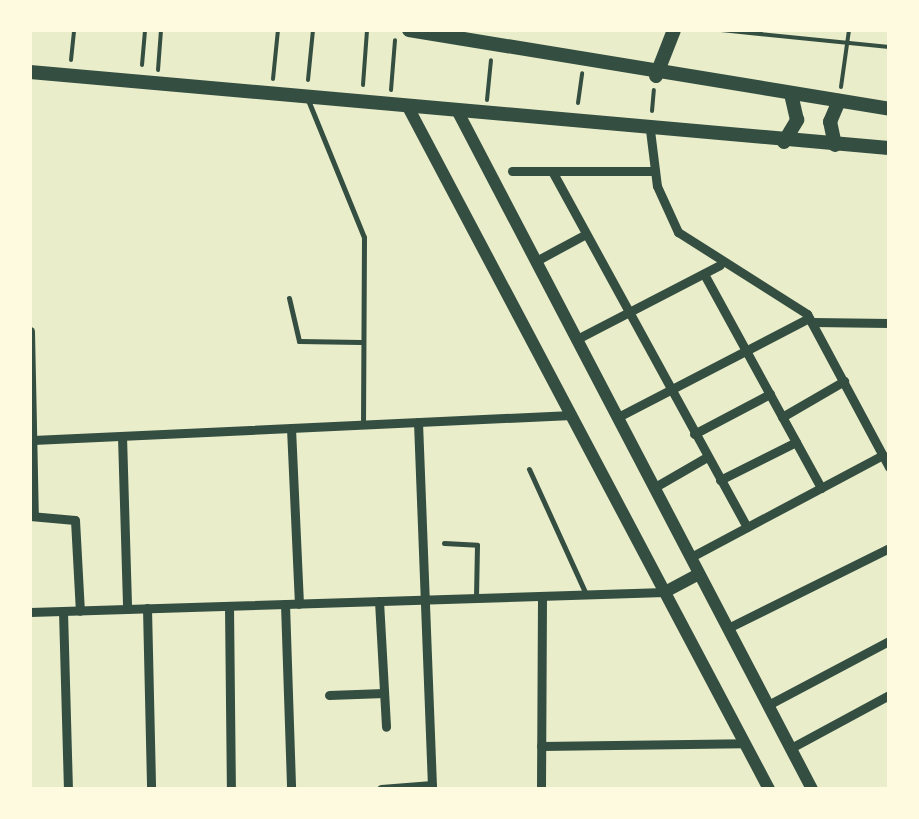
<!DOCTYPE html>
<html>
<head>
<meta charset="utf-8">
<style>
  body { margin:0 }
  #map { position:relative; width:919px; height:819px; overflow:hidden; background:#e9edc9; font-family:"Archivo Narrow",sans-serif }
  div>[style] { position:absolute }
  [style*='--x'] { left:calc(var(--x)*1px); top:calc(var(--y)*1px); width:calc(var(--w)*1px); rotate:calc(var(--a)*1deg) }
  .path>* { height:4px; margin:-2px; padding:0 2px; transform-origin:2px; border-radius:2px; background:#344e41 }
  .service>* { height:5px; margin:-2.5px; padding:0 2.5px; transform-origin:2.5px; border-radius:2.5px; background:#344e41 }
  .minor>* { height:9px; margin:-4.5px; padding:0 4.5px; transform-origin:4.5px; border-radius:4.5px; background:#344e41 }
  .secondary>* { height:12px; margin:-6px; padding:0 6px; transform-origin:6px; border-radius:6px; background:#344e41 }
  .primary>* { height:14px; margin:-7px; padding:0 7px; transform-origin:7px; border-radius:7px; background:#344e41 }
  span { translate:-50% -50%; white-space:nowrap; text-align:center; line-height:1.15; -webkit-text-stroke:10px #fefae0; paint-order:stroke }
  .frame { position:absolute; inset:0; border:32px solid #fefae0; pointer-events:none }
</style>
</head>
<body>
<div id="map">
  <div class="path">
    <div style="--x:721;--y:30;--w:169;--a:5.8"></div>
    <div style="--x:71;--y:60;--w:30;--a:-84"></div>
    <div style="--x:142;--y:65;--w:35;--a:-85"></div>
    <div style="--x:158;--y:70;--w:40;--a:-85.7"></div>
    <div style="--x:273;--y:79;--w:49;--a:-84.2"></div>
    <div style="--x:308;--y:80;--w:50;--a:-84.3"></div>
    <div style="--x:363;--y:85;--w:55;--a:-85.8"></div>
    <div style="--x:841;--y:87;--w:58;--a:-82"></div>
    <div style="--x:391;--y:90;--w:50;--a:-85.4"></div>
    <div style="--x:487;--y:100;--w:40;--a:-84.3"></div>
    <div style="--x:578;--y:103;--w:30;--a:-82"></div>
    <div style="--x:652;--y:111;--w:21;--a:-85"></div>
  </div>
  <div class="service">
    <div style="--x:308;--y:100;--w:148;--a:67.8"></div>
    <div style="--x:364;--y:237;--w:185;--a:90.3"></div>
    <div style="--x:289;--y:298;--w:44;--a:76.9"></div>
    <div style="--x:299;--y:341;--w:62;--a:0.9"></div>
    <div style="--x:529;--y:469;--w:135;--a:65.5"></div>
    <div style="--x:444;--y:543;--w:33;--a:3"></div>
    <div style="--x:477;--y:545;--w:53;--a:91.1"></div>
  </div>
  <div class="minor">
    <div style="--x:650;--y:130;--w:56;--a:82.9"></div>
    <div style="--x:657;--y:186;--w:51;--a:65.5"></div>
    <div style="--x:678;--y:232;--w:153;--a:32.4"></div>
    <div style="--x:807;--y:314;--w:174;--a:61.8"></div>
    <div style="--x:512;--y:171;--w:143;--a:0"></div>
    <div style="--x:552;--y:171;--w:406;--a:61.3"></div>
    <div style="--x:536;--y:261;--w:55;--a:-28.4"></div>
    <div style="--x:704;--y:274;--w:244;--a:61.3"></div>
    <div style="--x:813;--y:322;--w:76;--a:0.8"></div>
    <div style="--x:30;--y:331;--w:185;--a:88.8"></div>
    <div style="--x:577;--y:339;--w:161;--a:-27.4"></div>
    <div style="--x:618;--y:417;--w:215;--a:-27.4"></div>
    <div style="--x:782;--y:417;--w:72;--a:-30.1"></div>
    <div style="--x:418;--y:422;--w:367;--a:87.8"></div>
    <div style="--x:291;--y:428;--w:176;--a:87.4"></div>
    <div style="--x:694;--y:434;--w:86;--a:-27.8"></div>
    <div style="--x:122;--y:436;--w:173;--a:88.3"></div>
    <div style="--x:33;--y:440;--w:539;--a:-2.66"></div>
    <div style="--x:720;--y:480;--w:85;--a:-26.6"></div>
    <div style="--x:655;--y:487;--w:60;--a:-30"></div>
    <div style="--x:30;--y:516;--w:45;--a:5.1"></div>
    <div style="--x:75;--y:520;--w:91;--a:86.9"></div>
    <div style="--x:691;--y:557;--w:217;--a:-28"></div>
    <div style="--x:379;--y:601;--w:126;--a:86.8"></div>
    <div style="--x:285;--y:604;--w:185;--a:88.1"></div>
    <div style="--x:229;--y:606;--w:183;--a:89.4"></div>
    <div style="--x:147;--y:608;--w:181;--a:88.7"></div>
    <div style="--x:63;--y:611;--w:178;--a:88.4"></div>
    <div style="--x:30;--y:612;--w:635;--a:-1.8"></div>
    <div style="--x:728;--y:628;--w:180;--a:-26.4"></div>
    <div style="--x:329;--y:695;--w:55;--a:-2.1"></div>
    <div style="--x:768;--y:705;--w:137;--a:-27.9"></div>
    <div style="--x:541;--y:746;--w:203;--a:-0.8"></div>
    <div style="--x:791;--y:748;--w:111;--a:-28.4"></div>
    <div style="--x:381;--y:789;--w:51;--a:-4.5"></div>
    <div style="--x:541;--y:789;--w:193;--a:-89.7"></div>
  </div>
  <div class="secondary">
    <div style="--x:408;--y:107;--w:772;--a:62.11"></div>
    <div style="--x:458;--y:112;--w:764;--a:62.4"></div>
    <div style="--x:665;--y:592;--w:38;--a:-28"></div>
  </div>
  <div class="primary">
    <div style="--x:409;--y:30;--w:486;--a:9.3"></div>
    <div style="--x:30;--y:72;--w:862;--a:5.06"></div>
    <div style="--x:656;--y:76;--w:49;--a:-68.6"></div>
    <div style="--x:784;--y:142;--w:26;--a:-59"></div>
    <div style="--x:797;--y:120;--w:27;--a:-103"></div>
    <div style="--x:835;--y:145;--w:24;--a:-102"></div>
    <div style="--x:830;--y:122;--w:23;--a:-67"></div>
  </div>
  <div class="frame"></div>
</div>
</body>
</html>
